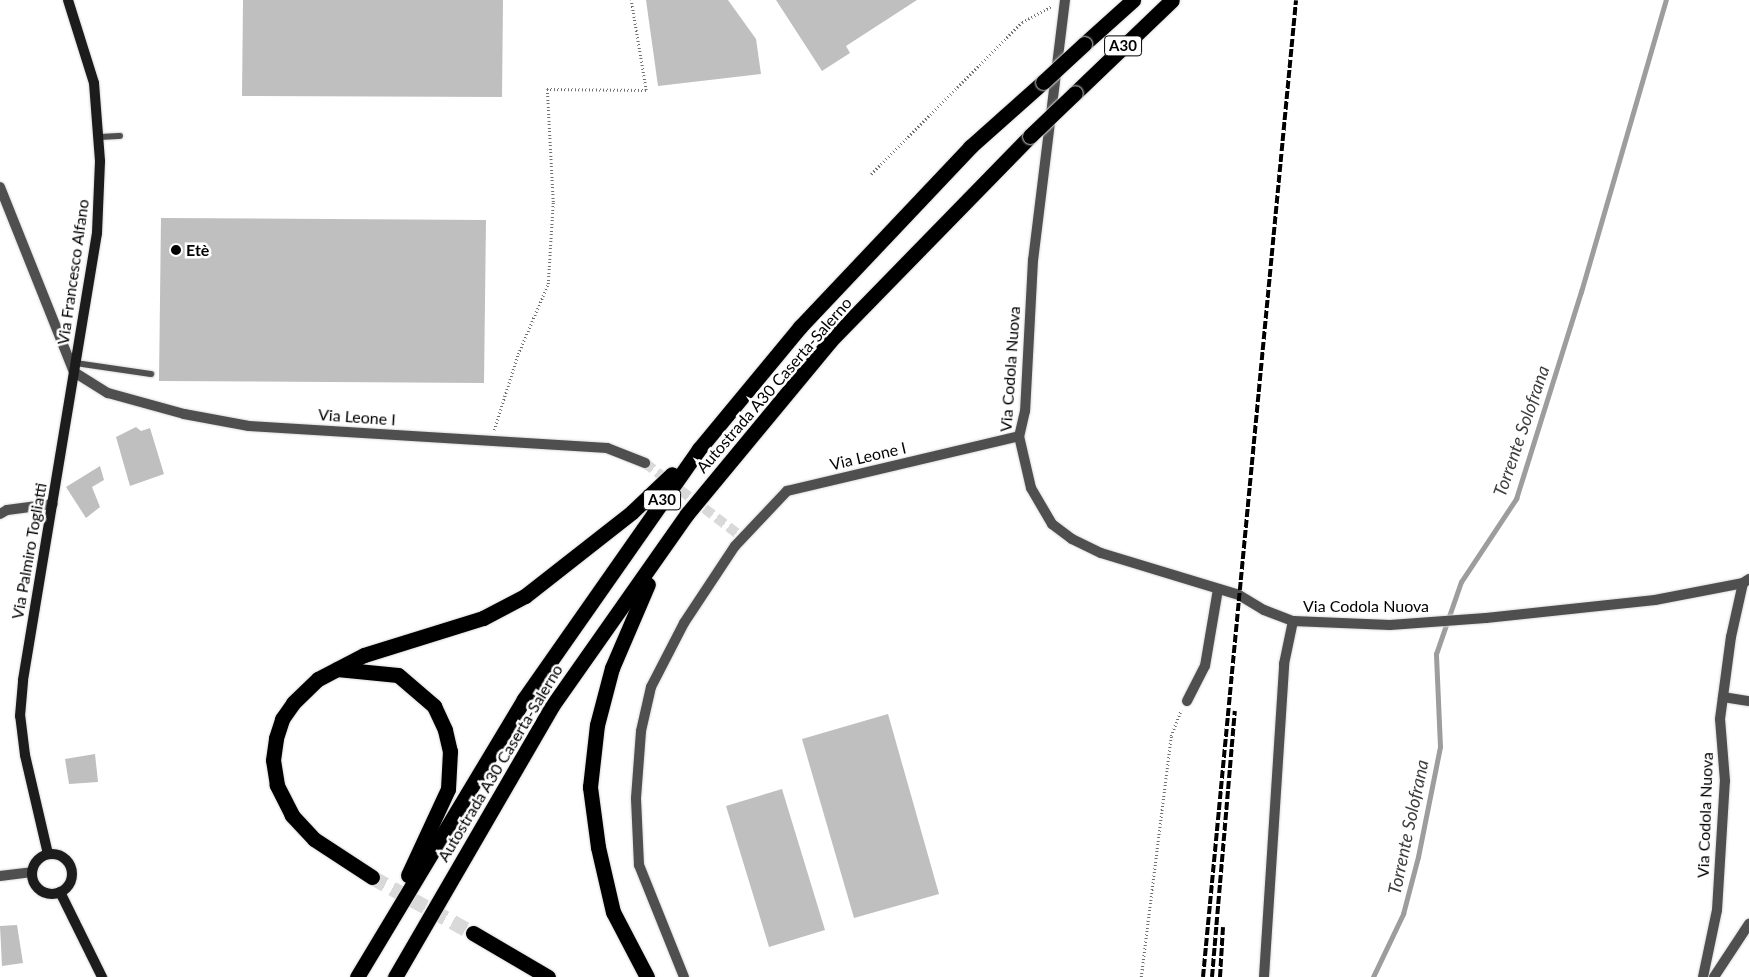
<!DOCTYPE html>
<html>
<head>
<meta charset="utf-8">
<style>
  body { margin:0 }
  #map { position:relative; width:1749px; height:977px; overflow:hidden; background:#fff; font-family:Lato,sans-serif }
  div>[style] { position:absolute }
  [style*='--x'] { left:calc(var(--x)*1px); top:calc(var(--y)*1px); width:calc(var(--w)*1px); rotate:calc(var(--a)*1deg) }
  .stream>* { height:4.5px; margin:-2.25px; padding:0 2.25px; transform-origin:2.25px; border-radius:2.25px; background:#9d9d9d }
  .building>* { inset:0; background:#bfbfbf }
  .minor-tunnel>* { height:10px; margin-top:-5px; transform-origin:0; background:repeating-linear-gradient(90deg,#d9d9d9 0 10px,transparent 0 15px) }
  .motorway-tunnel>* { height:15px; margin-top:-7.5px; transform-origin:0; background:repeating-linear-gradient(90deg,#d9d9d9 0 15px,transparent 0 23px) }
  .path>* { height:2.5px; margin-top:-1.25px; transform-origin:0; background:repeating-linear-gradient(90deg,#717171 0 1px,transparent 0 3.5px) }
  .roads { filter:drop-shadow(0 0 1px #dbdbdb) drop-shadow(0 0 1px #dbdbdb) }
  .service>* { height:6px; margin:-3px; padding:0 3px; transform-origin:3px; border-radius:3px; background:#4f4f4f }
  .minor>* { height:10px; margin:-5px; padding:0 5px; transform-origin:5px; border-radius:5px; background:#4f4f4f }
  .secondary>* { height:10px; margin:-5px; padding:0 5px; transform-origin:5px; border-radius:5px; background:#1c1c1c }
  .secondary>.ring { margin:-5px; padding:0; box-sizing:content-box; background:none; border:10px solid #1c1c1c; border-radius:50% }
  .motorway>* { height:15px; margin:-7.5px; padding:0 7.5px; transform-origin:7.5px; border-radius:7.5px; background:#000 }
  .rail>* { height:4px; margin-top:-2px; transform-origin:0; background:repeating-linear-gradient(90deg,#000 0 8px,transparent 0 10.5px) }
  .bridges { filter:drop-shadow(0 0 1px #dbdbdb) drop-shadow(0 0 1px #dbdbdb) }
  .motorway-bridge>* { height:15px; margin:-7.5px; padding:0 7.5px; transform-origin:7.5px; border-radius:7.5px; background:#000 }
  .dots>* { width:14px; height:14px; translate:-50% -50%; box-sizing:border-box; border:2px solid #fff; border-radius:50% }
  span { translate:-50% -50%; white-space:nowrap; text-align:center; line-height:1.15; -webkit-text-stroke:5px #fff; paint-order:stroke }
  .shield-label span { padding:1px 4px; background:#fff; border:1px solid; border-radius:4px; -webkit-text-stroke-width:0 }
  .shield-label { font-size:15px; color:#000; font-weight:700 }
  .poi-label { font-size:16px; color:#000; font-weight:700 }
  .left { translate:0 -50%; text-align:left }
  .street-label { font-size:16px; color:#000 }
  .water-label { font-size:18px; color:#3e3e3e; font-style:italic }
</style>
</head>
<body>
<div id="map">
  <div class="stream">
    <div style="--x:1373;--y:977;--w:70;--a:-64.5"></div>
    <div style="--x:1403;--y:914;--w:59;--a:-75.3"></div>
    <div style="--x:1418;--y:857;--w:112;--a:-78.7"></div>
    <div style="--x:1440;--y:747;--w:93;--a:-92.5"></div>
    <div style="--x:1436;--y:654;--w:76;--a:-70.9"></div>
    <div style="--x:1461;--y:582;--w:100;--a:-56.5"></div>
    <div style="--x:1516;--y:499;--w:217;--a:-72.6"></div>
    <div style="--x:1581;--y:292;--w:304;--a:-73.8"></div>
  </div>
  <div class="building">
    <div style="clip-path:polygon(243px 0,503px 0,502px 97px,242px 96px)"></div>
    <div style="clip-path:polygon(646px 0,728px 0,756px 39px,761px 74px,658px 86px)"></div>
    <div style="clip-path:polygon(776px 0,917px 0,846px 46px,850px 53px,822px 71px)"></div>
    <div style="clip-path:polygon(161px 218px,486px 220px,484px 383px,159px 381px)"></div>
    <div style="clip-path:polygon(136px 427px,141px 431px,150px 428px,164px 474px,130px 486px,116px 437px)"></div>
    <div style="clip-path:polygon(100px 466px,104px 480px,92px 487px,100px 507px,86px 518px,66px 487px)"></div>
    <div style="clip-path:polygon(888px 714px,939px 894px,854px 918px,802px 739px)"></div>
    <div style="clip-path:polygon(95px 754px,98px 782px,69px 784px,65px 759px)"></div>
    <div style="clip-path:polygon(782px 789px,825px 930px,769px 947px,726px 806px)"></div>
    <div style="clip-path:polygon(17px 925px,23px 963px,2px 966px,0 926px)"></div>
  </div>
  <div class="minor-tunnel">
    <div style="--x:645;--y:463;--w:123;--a:37.4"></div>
  </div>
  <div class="motorway-tunnel">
    <div style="--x:372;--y:877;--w:115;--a:29"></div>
  </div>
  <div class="path">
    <div style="--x:871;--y:174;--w:214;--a:-45.2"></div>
    <div style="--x:1022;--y:22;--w:34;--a:-28"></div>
    <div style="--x:494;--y:430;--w:80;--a:-72.5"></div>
    <div style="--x:518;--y:354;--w:76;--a:-66.8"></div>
    <div style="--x:548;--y:284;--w:82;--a:-86.5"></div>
    <div style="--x:553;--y:202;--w:113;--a:-93"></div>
    <div style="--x:547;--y:89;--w:99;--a:0.6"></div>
    <div style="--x:646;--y:90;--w:91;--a:-99.5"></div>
    <div style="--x:1141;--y:977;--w:243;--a:-82.9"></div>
    <div style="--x:1171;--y:736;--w:28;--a:-69"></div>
  </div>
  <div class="roads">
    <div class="service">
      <div style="--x:98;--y:137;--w:22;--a:-3"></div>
      <div style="--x:75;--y:363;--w:77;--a:8.2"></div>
    </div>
    <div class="minor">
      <div style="--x:1065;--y:0;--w:262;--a:97"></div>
      <div style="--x:1033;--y:260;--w:151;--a:93"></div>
      <div style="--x:1025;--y:411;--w:26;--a:103"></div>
      <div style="--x:1019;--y:436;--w:53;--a:77"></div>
      <div style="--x:1031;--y:488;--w:42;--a:59.7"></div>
      <div style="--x:1052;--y:524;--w:25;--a:37"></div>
      <div style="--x:1072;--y:539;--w:32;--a:26"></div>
      <div style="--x:1101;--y:553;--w:144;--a:16.9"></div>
      <div style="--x:1239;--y:595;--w:29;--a:31"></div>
      <div style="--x:1264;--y:610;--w:31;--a:21"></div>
      <div style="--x:1293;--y:621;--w:97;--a:2.4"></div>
      <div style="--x:1390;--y:625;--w:96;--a:-4.2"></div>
      <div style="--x:1486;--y:618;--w:170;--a:-6.1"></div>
      <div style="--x:1655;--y:600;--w:90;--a:-10.9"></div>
      <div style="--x:1743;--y:583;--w:7;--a:-34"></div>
      <div style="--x:0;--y:187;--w:199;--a:68.2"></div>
      <div style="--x:74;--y:372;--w:40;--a:32"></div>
      <div style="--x:108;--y:393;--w:79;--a:15.4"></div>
      <div style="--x:184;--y:414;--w:66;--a:10.5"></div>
      <div style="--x:249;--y:426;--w:359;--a:3.5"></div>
      <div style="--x:607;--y:448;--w:41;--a:21.5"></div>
      <div style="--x:0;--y:514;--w:8;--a:-30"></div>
      <div style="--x:7;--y:510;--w:46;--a:-7.4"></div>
      <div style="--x:1723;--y:697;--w:26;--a:9"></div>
      <div style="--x:1187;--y:701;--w:39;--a:-63"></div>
      <div style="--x:1205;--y:666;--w:78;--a:-80.4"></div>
      <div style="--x:0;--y:876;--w:32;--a:-7"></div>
      <div style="--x:684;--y:977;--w:121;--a:-111.9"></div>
      <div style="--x:639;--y:865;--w:67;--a:-92.6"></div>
      <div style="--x:636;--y:798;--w:67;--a:-85.7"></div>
      <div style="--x:641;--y:731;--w:45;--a:-77.2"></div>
      <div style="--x:651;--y:687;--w:72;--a:-62.7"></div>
      <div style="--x:684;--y:623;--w:92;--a:-56.5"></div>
      <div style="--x:735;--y:546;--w:76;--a:-46.6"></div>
      <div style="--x:787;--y:491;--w:238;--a:-13.3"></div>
      <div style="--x:1264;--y:977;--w:314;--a:-86.3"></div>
      <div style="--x:1284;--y:664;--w:44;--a:-78.2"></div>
      <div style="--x:1703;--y:977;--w:68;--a:-78.2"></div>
      <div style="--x:1717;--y:910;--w:129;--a:-86.5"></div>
      <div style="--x:1725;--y:781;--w:62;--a:-94.6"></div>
      <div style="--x:1720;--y:719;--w:83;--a:-82.4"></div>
      <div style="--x:1731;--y:637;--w:55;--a:-77.5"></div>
      <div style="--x:1714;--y:977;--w:64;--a:-56.6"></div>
    </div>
    <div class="secondary">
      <div class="ring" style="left:32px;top:854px;width:30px;height:30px"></div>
      <div style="--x:48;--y:854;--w:102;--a:-103.1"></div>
      <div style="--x:25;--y:755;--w:39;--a:-97"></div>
      <div style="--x:20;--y:716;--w:36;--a:-85"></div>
      <div style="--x:23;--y:680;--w:453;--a:-80.6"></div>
      <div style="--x:97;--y:233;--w:72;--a:-87.6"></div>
      <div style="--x:100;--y:161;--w:78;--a:-94.4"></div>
      <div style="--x:94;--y:83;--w:87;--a:-107.4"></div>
      <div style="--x:60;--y:892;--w:95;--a:63.7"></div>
    </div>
    <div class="motorway">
      <div style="--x:1084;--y:44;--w:66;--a:-41.9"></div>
      <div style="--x:1075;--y:93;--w:134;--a:-43.8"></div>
      <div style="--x:337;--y:669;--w:61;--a:5.6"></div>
      <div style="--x:398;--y:675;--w:48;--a:40.7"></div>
      <div style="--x:434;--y:706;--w:26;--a:65"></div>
      <div style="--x:445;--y:730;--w:22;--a:77"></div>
      <div style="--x:450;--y:751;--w:38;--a:93"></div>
      <div style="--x:448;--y:789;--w:95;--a:114.9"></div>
      <div style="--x:372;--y:877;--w:69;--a:-146.8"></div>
      <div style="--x:314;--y:839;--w:33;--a:-133"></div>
      <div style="--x:292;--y:815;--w:34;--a:-117"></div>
      <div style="--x:277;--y:785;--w:25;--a:-99"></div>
      <div style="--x:273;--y:760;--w:22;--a:-82"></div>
      <div style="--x:276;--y:738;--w:20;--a:-72"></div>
      <div style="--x:282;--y:719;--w:19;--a:-55"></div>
      <div style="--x:293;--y:703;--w:35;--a:-44"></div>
      <div style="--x:318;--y:679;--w:52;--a:-27.6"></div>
      <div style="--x:364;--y:655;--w:125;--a:-17.3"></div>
      <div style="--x:483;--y:618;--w:47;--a:-27.6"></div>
      <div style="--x:525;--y:596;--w:136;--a:-38.1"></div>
      <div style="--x:632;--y:512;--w:55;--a:-43.5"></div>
      <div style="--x:473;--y:933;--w:87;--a:30.4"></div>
      <div style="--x:357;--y:977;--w:324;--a:-59"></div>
      <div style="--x:524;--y:699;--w:305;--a:-55"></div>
      <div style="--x:699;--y:449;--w:158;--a:-50.4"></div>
      <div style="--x:800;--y:327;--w:248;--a:-46.6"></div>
      <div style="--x:970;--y:147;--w:98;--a:-41.7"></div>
      <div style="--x:395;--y:977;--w:313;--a:-59.9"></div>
      <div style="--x:552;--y:706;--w:235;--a:-54.9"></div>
      <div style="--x:687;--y:514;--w:224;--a:-50.4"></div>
      <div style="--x:830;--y:341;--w:286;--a:-45.7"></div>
      <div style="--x:647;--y:977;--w:73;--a:-117.6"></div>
      <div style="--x:613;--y:912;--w:67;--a:-103"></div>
      <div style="--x:598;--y:847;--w:61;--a:-97.6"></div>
      <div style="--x:590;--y:787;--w:62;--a:-83.6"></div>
      <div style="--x:597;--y:725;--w:59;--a:-75.3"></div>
      <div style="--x:612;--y:668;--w:91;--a:-66.8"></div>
    </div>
  </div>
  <div class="rail">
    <div style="--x:1203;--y:977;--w:981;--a:-84.56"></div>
    <div style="--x:1212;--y:977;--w:267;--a:-85.1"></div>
    <div style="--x:1220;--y:977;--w:50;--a:-86.6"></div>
  </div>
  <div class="bridges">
    <div class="motorway-bridge">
      <div style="--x:1043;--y:82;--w:56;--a:-42.8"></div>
      <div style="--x:1030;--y:136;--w:62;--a:-43.7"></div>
    </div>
  </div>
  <div class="dots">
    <div style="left:176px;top:250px;background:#000"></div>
  </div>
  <div class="shield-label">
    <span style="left:1123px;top:46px">A30</span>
    <span style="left:662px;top:500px">A30</span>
  </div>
  <div class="poi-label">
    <span class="left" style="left:186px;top:250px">Etè</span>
  </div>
  <div class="street-label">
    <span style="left:73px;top:272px;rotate:-82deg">Via Francesco Alfano</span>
    <span style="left:1010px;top:369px;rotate:-86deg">Via Codola Nuova</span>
    <span style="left:774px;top:385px;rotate:-49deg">Autostrada A30 Caserta-Salerno</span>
    <span style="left:357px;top:417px;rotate:4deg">Via Leone I</span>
    <span style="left:868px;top:456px;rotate:-13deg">Via Leone I</span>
    <span style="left:29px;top:551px;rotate:-80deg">Via Palmiro Togliatti</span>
    <span style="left:1366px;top:606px">Via Codola Nuova</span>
    <span style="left:500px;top:763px;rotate:-59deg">Autostrada A30 Caserta-Salerno</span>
    <span style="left:1705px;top:815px;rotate:-88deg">Via Codola Nuova</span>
  </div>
  <div class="water-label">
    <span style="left:1521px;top:431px;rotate:-71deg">Torrente Solofrana</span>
    <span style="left:1408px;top:827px;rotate:-78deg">Torrente Solofrana</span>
  </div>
</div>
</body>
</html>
